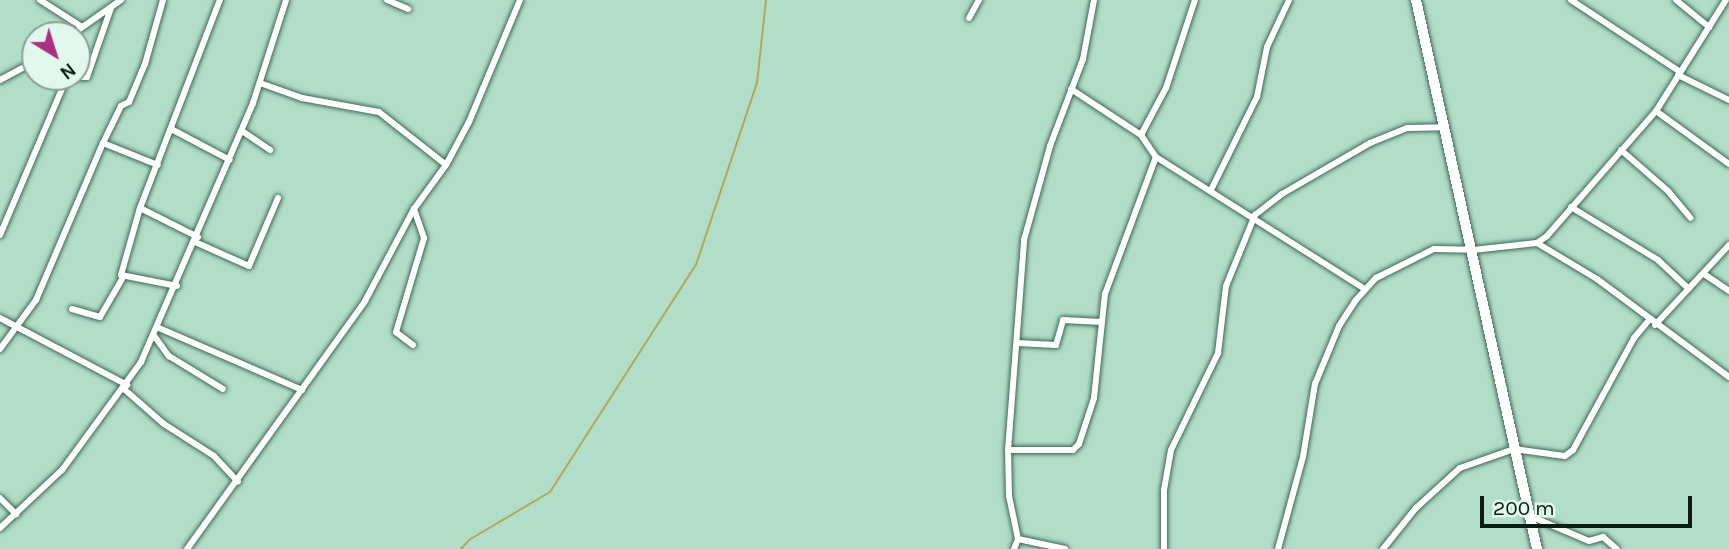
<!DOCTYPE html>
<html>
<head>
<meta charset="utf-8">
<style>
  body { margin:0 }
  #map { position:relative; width:1729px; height:549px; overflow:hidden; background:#b1ddc9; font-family:Karla,sans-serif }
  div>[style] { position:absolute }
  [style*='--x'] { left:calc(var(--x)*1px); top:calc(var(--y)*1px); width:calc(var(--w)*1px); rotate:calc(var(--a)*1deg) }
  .stream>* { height:2px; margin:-1px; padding:0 1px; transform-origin:1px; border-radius:1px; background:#afa959 }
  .roads { filter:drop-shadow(0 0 2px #406958) drop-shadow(0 0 2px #406958) }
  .street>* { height:6px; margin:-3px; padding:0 3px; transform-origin:3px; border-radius:3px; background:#fff }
  .secondary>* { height:10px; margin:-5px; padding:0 5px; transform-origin:5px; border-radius:5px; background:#fff }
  span { translate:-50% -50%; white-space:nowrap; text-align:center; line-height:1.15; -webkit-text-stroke:7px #e2f8ee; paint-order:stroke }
  .north { position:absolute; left:21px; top:21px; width:70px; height:70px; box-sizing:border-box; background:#e2f8ee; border:2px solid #8ca097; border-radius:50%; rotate:142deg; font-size:19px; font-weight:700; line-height:28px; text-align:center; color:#0b1c15 }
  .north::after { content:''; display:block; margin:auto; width:24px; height:32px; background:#ac3081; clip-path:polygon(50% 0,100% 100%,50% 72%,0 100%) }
  .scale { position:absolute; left:1480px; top:496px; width:212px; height:32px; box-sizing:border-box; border:4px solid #0b1c15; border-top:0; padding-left:9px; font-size:21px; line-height:24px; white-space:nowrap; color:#0b1c15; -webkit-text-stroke:5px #e2f8ee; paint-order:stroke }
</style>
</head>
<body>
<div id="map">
  <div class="stream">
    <div style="--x:461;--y:549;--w:12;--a:-48"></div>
    <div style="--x:469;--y:540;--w:94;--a:-30.7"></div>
    <div style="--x:550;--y:492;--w:270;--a:-57.3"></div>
    <div style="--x:696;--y:265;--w:192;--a:-71.5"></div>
    <div style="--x:757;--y:83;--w:83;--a:-83.8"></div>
  </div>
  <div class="roads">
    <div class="street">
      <div style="--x:40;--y:0;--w:50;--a:32.7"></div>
      <div style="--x:387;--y:0;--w:23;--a:23"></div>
      <div style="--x:1571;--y:0;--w:131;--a:33.4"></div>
      <div style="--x:1676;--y:0;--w:43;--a:39.3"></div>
      <div style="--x:969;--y:18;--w:21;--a:-61"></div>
      <div style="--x:71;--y:35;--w:61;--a:-35"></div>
      <div style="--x:1678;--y:75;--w:57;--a:26.1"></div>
      <div style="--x:75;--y:77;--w:12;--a:0"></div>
      <div style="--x:87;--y:77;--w:73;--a:-70.8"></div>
      <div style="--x:0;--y:80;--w:40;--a:-28"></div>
      <div style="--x:260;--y:83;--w:45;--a:19.7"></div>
      <div style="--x:302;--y:98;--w:78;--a:10.3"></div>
      <div style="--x:379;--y:112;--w:85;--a:38.3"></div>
      <div style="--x:1071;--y:89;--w:84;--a:33.3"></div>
      <div style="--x:1141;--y:135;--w:27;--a:56"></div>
      <div style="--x:1156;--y:157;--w:247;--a:32.3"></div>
      <div style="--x:1656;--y:111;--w:90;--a:36"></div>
      <div style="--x:173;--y:130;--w:64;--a:27.8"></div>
      <div style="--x:242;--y:131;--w:34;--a:34"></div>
      <div style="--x:1141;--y:135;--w:53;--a:-62"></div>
      <div style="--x:1166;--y:88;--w:93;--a:-71.8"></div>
      <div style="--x:103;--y:143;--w:59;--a:21.8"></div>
      <div style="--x:1621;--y:150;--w:62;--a:41.1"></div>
      <div style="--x:1668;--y:191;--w:35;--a:50"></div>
      <div style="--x:1211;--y:190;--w:104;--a:-63.7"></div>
      <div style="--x:1257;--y:97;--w:51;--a:-78.7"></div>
      <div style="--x:1267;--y:47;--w:52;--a:-64.9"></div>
      <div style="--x:1571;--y:207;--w:102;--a:31.3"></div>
      <div style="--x:1658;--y:260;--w:42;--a:43.1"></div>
      <div style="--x:140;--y:208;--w:65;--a:26.6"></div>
      <div style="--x:0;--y:235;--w:172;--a:-67"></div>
      <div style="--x:195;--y:242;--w:59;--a:24"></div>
      <div style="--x:249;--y:266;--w:74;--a:-66.9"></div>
      <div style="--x:1537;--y:243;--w:70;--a:31"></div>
      <div style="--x:1597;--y:279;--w:164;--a:36.6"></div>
      <div style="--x:1704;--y:274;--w:30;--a:34"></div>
      <div style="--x:177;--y:286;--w:57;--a:-168.9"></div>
      <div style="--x:121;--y:275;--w:70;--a:-74.2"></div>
      <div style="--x:140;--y:208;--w:223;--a:-69"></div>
      <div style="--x:72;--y:309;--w:29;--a:16"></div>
      <div style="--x:100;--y:317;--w:44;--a:-59.9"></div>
      <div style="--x:0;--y:318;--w:144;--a:27.8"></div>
      <div style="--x:1655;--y:325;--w:109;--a:-47.2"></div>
      <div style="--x:159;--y:328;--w:156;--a:23.4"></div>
      <div style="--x:155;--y:337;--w:24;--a:54"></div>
      <div style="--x:169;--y:356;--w:63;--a:31.4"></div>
      <div style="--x:1017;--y:343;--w:39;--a:3"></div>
      <div style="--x:1056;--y:345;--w:26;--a:-74"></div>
      <div style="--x:1063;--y:320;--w:39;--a:3"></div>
      <div style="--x:413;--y:345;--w:21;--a:-143"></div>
      <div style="--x:396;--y:332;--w:98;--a:-73.4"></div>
      <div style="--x:424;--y:238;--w:31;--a:-109"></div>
      <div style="--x:0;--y:349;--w:61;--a:-53.7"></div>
      <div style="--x:36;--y:300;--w:171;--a:-66.9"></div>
      <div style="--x:103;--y:143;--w:41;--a:-64.1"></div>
      <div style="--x:121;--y:106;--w:9;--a:-27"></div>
      <div style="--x:129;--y:102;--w:41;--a:-67.2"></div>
      <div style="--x:145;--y:64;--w:66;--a:-74.3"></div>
      <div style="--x:124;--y:389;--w:53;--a:41.2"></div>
      <div style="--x:164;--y:424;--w:59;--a:32.6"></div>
      <div style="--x:214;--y:456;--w:35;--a:47"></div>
      <div style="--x:1008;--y:450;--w:65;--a:0"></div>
      <div style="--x:1073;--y:450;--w:8;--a:-45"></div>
      <div style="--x:1079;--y:444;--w:48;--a:-71.9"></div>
      <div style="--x:1094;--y:398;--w:105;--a:-84"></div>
      <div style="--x:1105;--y:294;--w:146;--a:-69.6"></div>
      <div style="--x:0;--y:498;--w:23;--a:45"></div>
      <div style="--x:1530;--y:516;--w:64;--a:23"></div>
      <div style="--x:1589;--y:541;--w:15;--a:-16"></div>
      <div style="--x:1603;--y:537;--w:18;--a:41"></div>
      <div style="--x:0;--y:528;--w:85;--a:-43.1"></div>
      <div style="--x:62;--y:470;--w:134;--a:-53.8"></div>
      <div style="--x:141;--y:362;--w:282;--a:-66.6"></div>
      <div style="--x:253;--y:103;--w:108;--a:-72.2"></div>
      <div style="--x:1018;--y:539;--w:48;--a:12"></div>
      <div style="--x:187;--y:549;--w:305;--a:-54.3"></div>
      <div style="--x:365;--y:301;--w:104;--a:-62"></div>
      <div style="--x:414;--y:209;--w:54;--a:-54"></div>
      <div style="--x:446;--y:165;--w:49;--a:-61.9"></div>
      <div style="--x:469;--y:122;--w:132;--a:-67.3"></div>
      <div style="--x:1014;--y:549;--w:11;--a:-68"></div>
      <div style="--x:1018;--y:539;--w:44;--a:-101.8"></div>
      <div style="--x:1009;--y:496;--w:46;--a:-91.2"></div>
      <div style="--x:1008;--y:450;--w:211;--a:-85.6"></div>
      <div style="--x:1024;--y:240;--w:98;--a:-74.5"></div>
      <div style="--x:1050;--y:146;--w:93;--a:-69.2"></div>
      <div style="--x:1083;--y:59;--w:60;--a:-79.4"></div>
      <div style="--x:1164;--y:549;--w:59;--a:-90"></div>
      <div style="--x:1164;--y:490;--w:41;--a:-80.1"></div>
      <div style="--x:1171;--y:450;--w:108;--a:-64.1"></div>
      <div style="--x:1218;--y:353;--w:67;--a:-83.2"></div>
      <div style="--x:1226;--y:286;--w:77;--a:-67.8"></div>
      <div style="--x:1255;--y:215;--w:34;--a:-38"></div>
      <div style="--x:1282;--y:194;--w:102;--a:-30.1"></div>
      <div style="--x:1370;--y:143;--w:40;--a:-22"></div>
      <div style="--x:1407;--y:128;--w:39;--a:-1"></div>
      <div style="--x:1278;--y:549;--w:95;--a:-74.8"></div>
      <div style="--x:1303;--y:457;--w:74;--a:-80.7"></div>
      <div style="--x:1315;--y:384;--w:63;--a:-67.5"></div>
      <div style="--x:1339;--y:326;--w:31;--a:-57"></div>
      <div style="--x:1356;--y:300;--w:30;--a:-48"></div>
      <div style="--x:1376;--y:278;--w:65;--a:-26.6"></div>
      <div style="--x:1434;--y:249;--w:39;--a:1"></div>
      <div style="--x:1473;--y:250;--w:64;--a:-6.2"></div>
      <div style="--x:1537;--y:243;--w:12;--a:-35"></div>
      <div style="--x:1547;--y:236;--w:166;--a:-48.9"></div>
      <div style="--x:1656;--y:111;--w:131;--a:-57.8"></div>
      <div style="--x:1383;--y:549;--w:53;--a:-51.2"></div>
      <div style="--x:1416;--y:508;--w:59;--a:-42.3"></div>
      <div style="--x:1460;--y:468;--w:57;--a:-19.4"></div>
      <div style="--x:1514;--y:449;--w:51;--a:7.8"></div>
      <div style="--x:1565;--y:456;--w:10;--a:-37"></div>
      <div style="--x:1573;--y:450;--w:128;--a:-61.4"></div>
      <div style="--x:1634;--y:338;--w:23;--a:-50"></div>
    </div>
    <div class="secondary">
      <div style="--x:1416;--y:0;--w:562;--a:77.57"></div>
    </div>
  </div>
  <div class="north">N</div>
  <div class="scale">200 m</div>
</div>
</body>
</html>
